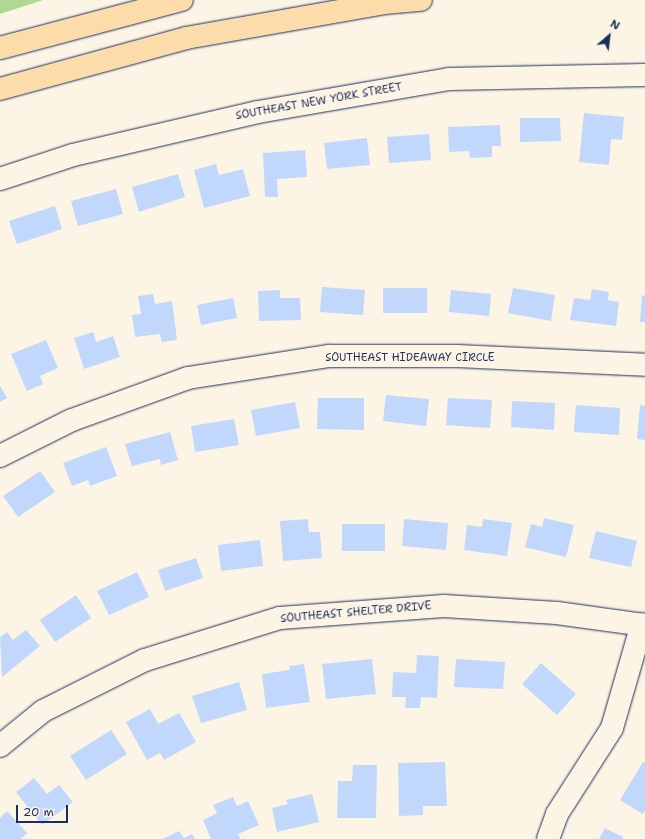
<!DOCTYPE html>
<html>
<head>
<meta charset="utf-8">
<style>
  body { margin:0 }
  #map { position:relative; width:645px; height:839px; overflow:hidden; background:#fcf5e5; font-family:"Shantell Sans",sans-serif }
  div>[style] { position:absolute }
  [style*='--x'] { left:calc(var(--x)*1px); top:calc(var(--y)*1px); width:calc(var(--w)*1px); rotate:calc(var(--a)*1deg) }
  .green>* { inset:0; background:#b0d793 }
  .building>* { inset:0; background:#c2d7fc }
  .roads { filter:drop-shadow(0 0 1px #1b2f5e) drop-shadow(0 0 1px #1b2f5e) }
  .minor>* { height:22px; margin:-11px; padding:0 11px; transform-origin:11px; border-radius:11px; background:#fcf5e5 }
  .major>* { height:22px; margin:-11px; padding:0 11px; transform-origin:11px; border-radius:11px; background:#fddcac }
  span { translate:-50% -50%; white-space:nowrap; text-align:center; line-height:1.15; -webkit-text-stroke:3px #fcf5e5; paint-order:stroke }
  .street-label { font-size:11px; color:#1b2f5e }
  .north { position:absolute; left:589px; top:16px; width:40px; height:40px; -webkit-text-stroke:3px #fcf5e5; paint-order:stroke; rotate:28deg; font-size:11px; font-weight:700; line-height:16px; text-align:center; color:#1b2f5e }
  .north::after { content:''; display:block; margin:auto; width:14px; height:18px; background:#1b2f5e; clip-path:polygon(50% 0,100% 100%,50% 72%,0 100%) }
  .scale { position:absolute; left:16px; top:805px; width:52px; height:18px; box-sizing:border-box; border:2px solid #1b2f5e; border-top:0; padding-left:5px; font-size:12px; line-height:14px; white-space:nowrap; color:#1b2f5e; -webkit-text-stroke:3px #fcf5e5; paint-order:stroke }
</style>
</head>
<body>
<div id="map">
  <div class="green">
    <div style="clip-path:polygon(0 0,43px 0,0 14px)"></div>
  </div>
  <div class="building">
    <div style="clip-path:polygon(584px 113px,624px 117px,622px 140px,611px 139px,609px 165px,579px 162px)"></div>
    <div style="clip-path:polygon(520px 118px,560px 118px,561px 141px,520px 142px)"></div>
    <div style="clip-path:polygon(500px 125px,501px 146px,492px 146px,492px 157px,470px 158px,469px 151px,449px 152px,448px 127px)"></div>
    <div style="clip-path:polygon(429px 134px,431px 160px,389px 163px,387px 137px)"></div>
    <div style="clip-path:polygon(367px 138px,370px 165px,327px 169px,324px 143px)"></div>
    <div style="clip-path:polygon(305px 150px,307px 177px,277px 179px,278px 197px,265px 197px,263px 153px)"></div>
    <div style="clip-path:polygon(216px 164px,219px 175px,243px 169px,250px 196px,204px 208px,194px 170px)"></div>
    <div style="clip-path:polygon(178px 174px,185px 197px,139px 212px,132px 187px)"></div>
    <div style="clip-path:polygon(116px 189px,123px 214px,78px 226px,71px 201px)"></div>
    <div style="clip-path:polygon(55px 206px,62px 229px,17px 244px,9px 221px)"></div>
    <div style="clip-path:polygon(322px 287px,365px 290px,363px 315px,320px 312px)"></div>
    <div style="clip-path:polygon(383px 288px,427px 288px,427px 313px,383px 313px)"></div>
    <div style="clip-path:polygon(513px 288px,555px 295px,551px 321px,508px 313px)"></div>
    <div style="clip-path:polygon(592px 289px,609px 292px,608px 300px,619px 302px,616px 326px,570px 320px,574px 298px,590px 300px)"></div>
    <div style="clip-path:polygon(280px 290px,280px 298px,300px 298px,301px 320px,259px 321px,258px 291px)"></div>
    <div style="clip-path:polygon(451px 290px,491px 294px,489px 316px,449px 312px)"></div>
    <div style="clip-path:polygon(153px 294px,155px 304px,172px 301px,177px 340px,162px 342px,160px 334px,135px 337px,132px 315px,141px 314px,138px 296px)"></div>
    <div style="clip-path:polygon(642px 295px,645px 296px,645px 322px,640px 322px)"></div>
    <div style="clip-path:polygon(233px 298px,237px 318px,201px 325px,197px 305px)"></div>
    <div style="clip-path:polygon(93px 332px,96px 342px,113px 336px,120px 357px,84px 369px,74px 338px)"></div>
    <div style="clip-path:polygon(46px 340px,58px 368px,40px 376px,43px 384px,27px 391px,11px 354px)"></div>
    <div style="clip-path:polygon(0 386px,7px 398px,0 402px)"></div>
    <div style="clip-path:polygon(386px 395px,429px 399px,426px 426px,383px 421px)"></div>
    <div style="clip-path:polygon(318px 398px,364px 398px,364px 430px,317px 429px)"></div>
    <div style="clip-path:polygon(448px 398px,492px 400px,490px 428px,446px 425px)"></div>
    <div style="clip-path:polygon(512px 401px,555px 403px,554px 430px,511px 427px)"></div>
    <div style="clip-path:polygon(295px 402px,300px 428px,256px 436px,251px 410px)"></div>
    <div style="clip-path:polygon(576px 405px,620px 408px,619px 435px,574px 432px)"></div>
    <div style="clip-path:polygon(640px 405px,645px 406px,645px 440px,637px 439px)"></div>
    <div style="clip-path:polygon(234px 419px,239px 445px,195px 452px,191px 426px)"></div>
    <div style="clip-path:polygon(170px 432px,178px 460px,161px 465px,160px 459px,132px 466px,125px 444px)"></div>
    <div style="clip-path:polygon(106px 447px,117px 476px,90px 486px,88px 480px,72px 486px,63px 463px)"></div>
    <div style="clip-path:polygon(40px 471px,55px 492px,18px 517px,3px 496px)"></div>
    <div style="clip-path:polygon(544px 518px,574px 525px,566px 557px,525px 547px,531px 524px,542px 527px)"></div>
    <div style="clip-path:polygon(308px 519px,309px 532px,320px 532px,322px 558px,283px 561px,280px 521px)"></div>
    <div style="clip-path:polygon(404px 519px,448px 523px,446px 550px,402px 546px)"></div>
    <div style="clip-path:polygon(483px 519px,512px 523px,507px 556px,464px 550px,467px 525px,482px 527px)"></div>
    <div style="clip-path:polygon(342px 524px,385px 524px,385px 551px,342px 551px)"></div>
    <div style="clip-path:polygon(596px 531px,637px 541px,631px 567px,589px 558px)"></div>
    <div style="clip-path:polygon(260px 540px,263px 566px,221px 571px,218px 545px)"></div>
    <div style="clip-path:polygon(196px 558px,203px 578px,165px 591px,158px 570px)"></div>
    <div style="clip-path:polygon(137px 572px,149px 597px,109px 615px,97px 591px)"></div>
    <div style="clip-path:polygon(76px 595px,91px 618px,55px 642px,40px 620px)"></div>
    <div style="clip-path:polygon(26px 630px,40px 646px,2px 677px,0 637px,7px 632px,13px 640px)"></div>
    <div style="clip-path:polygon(417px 655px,439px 656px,437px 698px,421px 697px,420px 708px,405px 708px,406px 697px,392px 697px,393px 672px,416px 673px)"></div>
    <div style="clip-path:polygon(372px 659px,376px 694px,326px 699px,322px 664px)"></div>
    <div style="clip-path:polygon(456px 659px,505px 662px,503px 689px,454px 687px)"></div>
    <div style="clip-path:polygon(541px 663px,576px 694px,557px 715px,522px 684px)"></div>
    <div style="clip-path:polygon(304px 664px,310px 702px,266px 708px,262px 674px,290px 670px,289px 666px)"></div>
    <div style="clip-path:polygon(239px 682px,247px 710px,201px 723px,192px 696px)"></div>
    <div style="clip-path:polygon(150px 709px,158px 724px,179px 713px,196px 742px,164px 760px,160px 753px,147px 760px,126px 722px)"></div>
    <div style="clip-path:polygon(111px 730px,127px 754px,86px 780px,70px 756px)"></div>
    <div style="clip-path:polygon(445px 762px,447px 806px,423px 806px,423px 815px,399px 816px,398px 763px)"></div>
    <div style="clip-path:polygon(643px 762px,645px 763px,645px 810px,643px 814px,620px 800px)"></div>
    <div style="clip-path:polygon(353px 765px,377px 765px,376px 818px,337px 818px,338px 781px,352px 781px)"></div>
    <div style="clip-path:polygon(34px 778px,47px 794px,59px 785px,73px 802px,42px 825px,16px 792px)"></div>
    <div style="clip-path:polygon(312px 794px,319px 822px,277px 832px,272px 808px,288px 804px,286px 800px)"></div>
    <div style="clip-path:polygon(233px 797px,237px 806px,248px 801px,259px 825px,238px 834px,240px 839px,211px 839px,203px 820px,217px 813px,213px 805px)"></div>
    <div style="clip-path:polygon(7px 811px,27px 833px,21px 839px,0 839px,0 818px)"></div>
    <div style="clip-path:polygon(605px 828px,623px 837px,622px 839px,599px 839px)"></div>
    <div style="clip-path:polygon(179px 831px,184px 838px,192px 834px,195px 839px,163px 839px)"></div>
  </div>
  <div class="roads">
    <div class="minor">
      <div style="--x:0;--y:179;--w:77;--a:-18.2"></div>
      <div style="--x:73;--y:155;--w:190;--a:-13.1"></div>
      <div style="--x:258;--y:112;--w:194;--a:-9.8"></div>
      <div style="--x:449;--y:79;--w:196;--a:-1.2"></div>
      <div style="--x:0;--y:456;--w:80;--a:-26.6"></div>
      <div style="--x:72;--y:420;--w:123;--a:-19.9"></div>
      <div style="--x:188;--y:378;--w:143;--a:-8.9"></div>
      <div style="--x:329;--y:356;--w:128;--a:0"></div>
      <div style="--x:457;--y:356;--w:188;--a:2.7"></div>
      <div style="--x:0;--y:746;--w:55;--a:-39.1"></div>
      <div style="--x:43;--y:711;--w:114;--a:-26.6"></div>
      <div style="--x:145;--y:660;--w:141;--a:-17.3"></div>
      <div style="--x:280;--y:618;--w:164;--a:-4.2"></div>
      <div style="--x:444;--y:606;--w:113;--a:3.5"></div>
      <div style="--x:557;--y:613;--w:89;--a:7.8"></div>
      <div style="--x:548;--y:839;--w:27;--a:-70"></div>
      <div style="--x:557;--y:814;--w:102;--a:-57.4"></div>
      <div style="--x:612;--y:728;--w:108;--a:-73.9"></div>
    </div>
    <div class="major">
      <div style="--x:0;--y:48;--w:188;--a:-14.8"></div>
      <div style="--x:0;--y:89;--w:193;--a:-15.3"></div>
      <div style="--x:186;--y:38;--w:201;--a:-10"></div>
      <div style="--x:384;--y:3;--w:37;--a:-5"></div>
    </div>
  </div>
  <div class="street-label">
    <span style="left:319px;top:102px;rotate:-10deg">SOUTHEAST NEW YORK STREET</span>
    <span style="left:410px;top:358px">SOUTHEAST HIDEAWAY CIRCLE</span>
    <span style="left:356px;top:613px;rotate:-5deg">SOUTHEAST SHELTER DRIVE</span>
  </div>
  <div class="north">N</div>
  <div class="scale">20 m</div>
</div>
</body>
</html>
